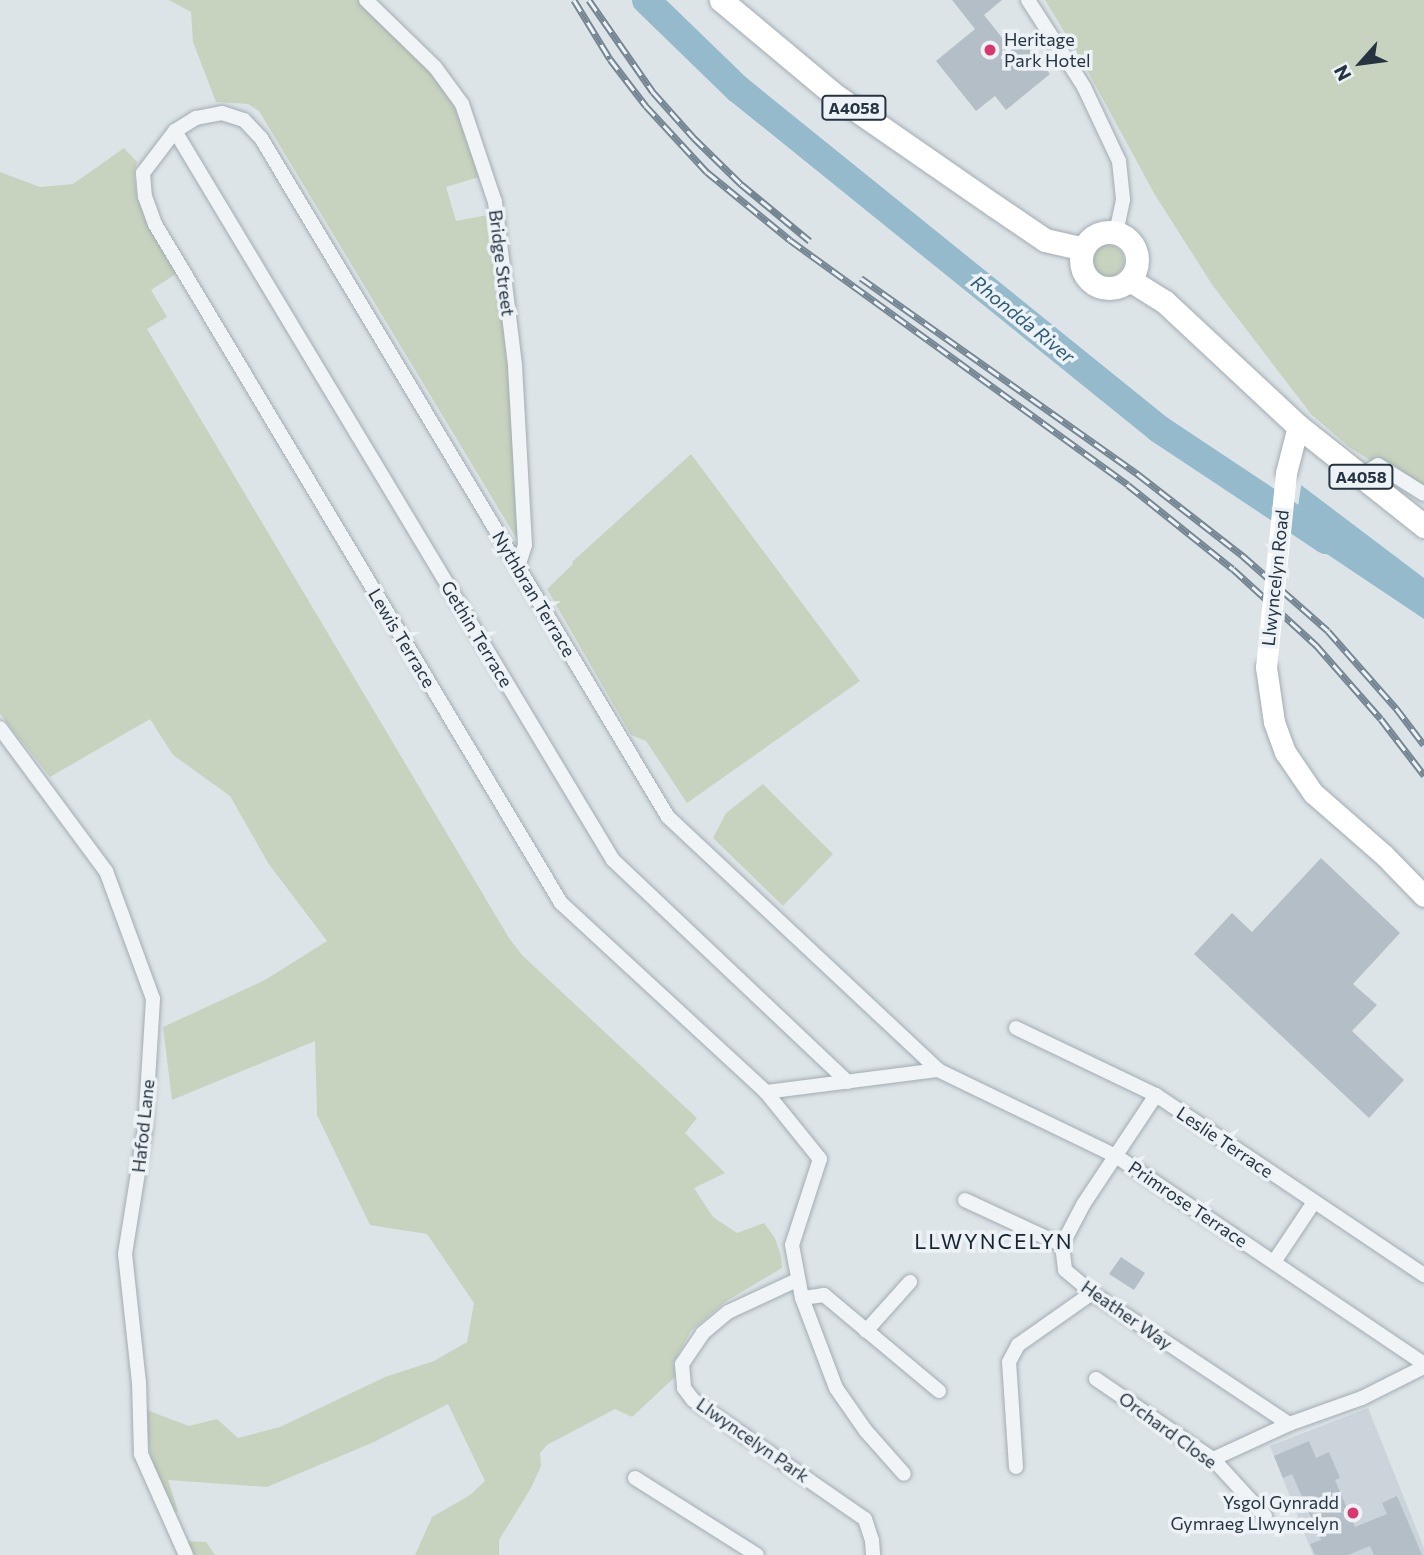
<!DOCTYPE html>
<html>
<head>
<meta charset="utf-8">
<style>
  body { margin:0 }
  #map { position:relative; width:1424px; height:1555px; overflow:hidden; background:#dde4e8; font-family:Commissioner,sans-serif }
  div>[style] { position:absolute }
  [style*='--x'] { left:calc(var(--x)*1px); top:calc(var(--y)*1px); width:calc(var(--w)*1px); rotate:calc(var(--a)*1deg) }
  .built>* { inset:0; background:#cbd3db }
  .green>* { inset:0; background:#c7d3be }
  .round { border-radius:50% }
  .water>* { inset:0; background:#95bacc }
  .pier>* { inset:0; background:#dde4e8 }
  .river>* { height:28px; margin:-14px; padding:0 14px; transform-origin:14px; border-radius:14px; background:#95bacc }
  .building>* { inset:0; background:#b4bec6 }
  .roads { filter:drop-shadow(0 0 2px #a2acb2) drop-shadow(0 0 2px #a2acb2) }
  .street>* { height:14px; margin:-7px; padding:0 7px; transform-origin:7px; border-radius:7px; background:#f0f4f6 }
  .secondary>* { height:21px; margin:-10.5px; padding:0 10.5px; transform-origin:10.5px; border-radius:10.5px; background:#fff }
  .primary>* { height:23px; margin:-11.5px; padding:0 11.5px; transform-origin:11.5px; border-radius:11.5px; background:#fff }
  .primary>.ring { margin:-11.5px; padding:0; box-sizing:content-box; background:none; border:23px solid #fff; border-radius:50% }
  .rail>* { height:7px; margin-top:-3.5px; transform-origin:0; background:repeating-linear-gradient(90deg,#edf2f6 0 13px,#758693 0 26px); box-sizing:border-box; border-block:2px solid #758693 }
  .secondary-bridge>* { height:21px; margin:-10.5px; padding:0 10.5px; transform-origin:10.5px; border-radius:10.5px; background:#fff }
  .dots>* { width:19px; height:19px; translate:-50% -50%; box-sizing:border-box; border:4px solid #edf2f6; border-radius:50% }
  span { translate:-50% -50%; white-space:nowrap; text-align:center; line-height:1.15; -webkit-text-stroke:7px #edf2f6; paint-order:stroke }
  .shield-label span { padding:2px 5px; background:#edf2f6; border:2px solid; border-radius:5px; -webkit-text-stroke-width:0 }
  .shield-label { font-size:16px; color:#253440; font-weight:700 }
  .poi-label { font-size:18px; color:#253440 }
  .left { translate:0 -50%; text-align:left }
  .right { translate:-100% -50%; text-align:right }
  .street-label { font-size:18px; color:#253440 }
  .water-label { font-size:19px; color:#2c5c77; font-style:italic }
  .quarter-label { font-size:21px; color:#182531; letter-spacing:2px }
  .north { position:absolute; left:1326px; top:28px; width:70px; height:70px; -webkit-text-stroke:5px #edf2f6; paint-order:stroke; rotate:242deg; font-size:19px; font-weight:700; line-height:28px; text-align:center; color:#253440 }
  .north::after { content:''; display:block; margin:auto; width:24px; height:32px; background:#253440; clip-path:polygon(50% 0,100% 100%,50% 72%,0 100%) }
</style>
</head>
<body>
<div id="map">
  <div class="built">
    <div style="clip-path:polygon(1368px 1408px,1424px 1548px,1424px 1555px,1313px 1555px,1270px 1446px)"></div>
  </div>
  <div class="green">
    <div style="clip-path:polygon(169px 0,361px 0,428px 68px,455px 108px,479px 177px,446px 187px,456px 221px,488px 215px,505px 335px,520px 544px,259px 111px,248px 104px,216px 102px,193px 42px,191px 12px)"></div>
    <div style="clip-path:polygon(1045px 0,1424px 0,1424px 494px,1349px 447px,1311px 414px,1213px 286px,1155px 195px,1085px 66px)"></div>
    <div style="clip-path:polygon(124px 148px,137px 162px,134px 174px,137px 198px,176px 274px,151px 290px,167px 317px,147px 329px,509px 938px,522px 955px,697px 1118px,685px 1133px,725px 1173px,694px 1188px,713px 1217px,737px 1233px,764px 1223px,775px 1238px,781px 1256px,782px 1268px,725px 1302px,691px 1331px,673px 1363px,676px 1376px,632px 1417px,615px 1409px,547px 1445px,540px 1453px,541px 1466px,531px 1488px,499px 1540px,499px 1555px,415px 1555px,432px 1517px,470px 1495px,485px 1481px,448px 1404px,374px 1442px,267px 1487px,168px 1480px,178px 1511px,173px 1513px,153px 1471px,144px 1409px,189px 1426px,217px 1419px,238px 1438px,280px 1427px,385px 1377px,434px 1361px,467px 1342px,474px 1303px,427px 1234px,370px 1225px,317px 1115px,315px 1041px,172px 1100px,163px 1027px,265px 980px,327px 941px,268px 863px,230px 796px,173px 755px,150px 719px,50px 777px,0 714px,0 172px,40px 187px,73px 184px)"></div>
    <div class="round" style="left:1092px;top:245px;width:32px;height:32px"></div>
    <div style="clip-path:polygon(691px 454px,860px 681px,687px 803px,646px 741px,631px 735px,547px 589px,573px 564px,572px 562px)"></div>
    <div style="clip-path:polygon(763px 784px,833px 854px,783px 906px,713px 838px,726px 813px)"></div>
    <div style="clip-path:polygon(185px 1541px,206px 1542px,215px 1555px,191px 1555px)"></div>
  </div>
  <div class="water">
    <div style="clip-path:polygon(1301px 485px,1424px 578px,1424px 619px,1294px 532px)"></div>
  </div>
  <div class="pier">
    <div style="clip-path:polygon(1301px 482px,1301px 485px,1294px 536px,1290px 532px,1297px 484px)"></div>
  </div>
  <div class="river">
    <div style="--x:646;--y:0;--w:128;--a:44.1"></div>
    <div style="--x:738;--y:89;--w:541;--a:38.92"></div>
    <div style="--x:1159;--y:429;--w:201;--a:33.6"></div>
  </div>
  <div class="building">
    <div style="clip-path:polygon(952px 0,1002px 0,984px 15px,1004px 40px,1015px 31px,1050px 74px,1006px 110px,995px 96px,976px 111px,936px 61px,975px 29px)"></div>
    <div style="clip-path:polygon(1321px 858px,1400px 933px,1353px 984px,1377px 1005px,1352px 1031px,1404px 1080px,1369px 1118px,1194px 954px,1232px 913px,1252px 932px)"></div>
    <div style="clip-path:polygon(1121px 1257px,1145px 1273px,1134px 1290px,1109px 1274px)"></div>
    <div style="clip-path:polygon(1309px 1441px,1316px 1458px,1329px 1452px,1340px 1478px,1335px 1480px,1355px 1527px,1387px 1514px,1382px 1503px,1397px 1496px,1422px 1555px,1374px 1555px,1370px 1546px,1348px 1555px,1315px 1555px,1310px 1544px,1321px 1540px,1292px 1474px,1283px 1478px,1274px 1456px)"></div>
  </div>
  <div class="roads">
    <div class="street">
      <div style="--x:366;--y:0;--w:96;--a:44.2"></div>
      <div style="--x:435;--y:67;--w:46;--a:53.9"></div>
      <div style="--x:462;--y:104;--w:103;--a:71.4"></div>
      <div style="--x:495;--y:202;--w:165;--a:83"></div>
      <div style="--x:515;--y:366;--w:179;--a:86.8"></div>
      <div style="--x:525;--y:545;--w:23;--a:108"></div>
      <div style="--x:1028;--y:0;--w:103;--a:57.2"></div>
      <div style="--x:1084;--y:87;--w:82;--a:64.7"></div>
      <div style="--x:1119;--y:161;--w:39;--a:84"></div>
      <div style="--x:1123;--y:200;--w:33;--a:102"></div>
      <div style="--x:175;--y:131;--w:850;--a:59"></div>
      <div style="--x:613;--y:860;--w:323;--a:43.4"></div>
      <div style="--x:1360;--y:476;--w:21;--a:-31"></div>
      <div style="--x:1378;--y:465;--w:54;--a:32.2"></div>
      <div style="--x:0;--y:728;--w:178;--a:53.5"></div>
      <div style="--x:106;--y:871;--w:136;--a:69.8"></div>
      <div style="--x:153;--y:999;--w:130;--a:93.5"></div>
      <div style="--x:145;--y:1129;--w:127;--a:99.1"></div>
      <div style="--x:125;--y:1254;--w:129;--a:83.8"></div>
      <div style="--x:139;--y:1382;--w:72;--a:88.4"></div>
      <div style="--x:141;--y:1454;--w:111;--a:66"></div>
      <div style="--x:1016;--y:1028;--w:155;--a:25.6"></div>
      <div style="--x:1156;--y:1095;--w:323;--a:33.9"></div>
      <div style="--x:766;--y:1092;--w:173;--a:-7.3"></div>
      <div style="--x:1156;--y:1095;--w:132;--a:123.6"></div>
      <div style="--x:1083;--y:1205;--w:45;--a:117.7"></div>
      <div style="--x:1062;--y:1245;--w:25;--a:83"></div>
      <div style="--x:1065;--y:1270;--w:35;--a:40"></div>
      <div style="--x:1092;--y:1293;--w:237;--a:33.6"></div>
      <div style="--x:965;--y:1200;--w:107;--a:24.9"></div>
      <div style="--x:1274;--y:1262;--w:72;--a:-56.3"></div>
      <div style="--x:797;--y:1280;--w:76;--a:155.1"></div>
      <div style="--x:728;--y:1312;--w:33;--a:140"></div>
      <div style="--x:703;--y:1333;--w:37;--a:124"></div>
      <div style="--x:682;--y:1364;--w:24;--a:85"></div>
      <div style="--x:684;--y:1388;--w:15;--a:53"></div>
      <div style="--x:693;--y:1400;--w:209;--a:34.7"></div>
      <div style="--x:865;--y:1519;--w:22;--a:72"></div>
      <div style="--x:872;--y:1540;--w:15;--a:86"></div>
      <div style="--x:802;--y:1298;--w:96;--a:69.3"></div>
      <div style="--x:836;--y:1388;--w:52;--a:55.1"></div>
      <div style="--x:866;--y:1431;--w:57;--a:48.5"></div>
      <div style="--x:866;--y:1331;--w:66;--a:-48.1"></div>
      <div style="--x:1096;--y:1379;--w:142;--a:34.4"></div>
      <div style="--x:1213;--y:1459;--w:77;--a:47.6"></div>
      <div style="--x:939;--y:1391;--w:150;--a:-140.1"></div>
      <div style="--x:824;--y:1295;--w:22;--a:172"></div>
      <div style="--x:802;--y:1298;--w:54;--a:-100.7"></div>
      <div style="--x:792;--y:1245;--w:90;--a:-72"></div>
      <div style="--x:820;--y:1159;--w:86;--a:-128.9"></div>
      <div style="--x:766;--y:1092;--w:279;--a:-137.3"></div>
      <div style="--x:561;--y:903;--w:791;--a:-120.88"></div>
      <div style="--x:155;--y:224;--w:29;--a:-110"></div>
      <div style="--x:145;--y:197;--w:24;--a:-95"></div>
      <div style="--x:143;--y:173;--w:53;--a:-52.7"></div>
      <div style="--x:175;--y:131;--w:25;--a:-32"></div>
      <div style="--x:196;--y:118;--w:26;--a:-11"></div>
      <div style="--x:222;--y:113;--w:23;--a:18"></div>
      <div style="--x:244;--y:120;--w:25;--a:47"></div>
      <div style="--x:261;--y:138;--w:792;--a:59.06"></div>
      <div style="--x:668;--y:817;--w:370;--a:43.1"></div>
      <div style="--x:938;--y:1070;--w:198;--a:25.8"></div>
      <div style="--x:1116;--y:1156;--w:372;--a:34"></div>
      <div style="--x:1213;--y:1459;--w:84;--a:-24.7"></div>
      <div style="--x:1289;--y:1424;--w:77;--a:-19.6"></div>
      <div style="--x:1362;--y:1398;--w:69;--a:-26.6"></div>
      <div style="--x:1016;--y:1467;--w:105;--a:-93.8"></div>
      <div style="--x:1009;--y:1362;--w:19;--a:-62"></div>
      <div style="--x:1018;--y:1345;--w:90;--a:-35.1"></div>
      <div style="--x:635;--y:1478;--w:144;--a:32.3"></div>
    </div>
    <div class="secondary">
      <div style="--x:1286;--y:473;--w:49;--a:-75.7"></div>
      <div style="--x:1266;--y:667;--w:56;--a:81.7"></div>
      <div style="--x:1274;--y:722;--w:32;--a:70"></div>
      <div style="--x:1285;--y:752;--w:50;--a:55.7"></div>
      <div style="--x:1313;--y:793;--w:94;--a:41.1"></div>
      <div style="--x:1384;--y:855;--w:57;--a:45.7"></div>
    </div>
    <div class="primary">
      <div style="--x:721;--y:0;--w:150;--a:39.9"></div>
      <div style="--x:836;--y:96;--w:193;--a:34.7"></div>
      <div style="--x:995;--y:206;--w:60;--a:34.2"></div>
      <div style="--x:1045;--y:240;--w:39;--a:13"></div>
      <div class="ring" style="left:1081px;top:232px;width:33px;height:33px"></div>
      <div style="--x:1130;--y:280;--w:41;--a:32.2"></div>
      <div style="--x:1165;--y:302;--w:182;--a:43"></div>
      <div style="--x:1298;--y:426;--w:161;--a:38.4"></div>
    </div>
  </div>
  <div class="rail">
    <div style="--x:574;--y:0;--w:69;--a:58.6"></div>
    <div style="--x:610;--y:59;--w:59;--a:52.5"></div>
    <div style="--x:646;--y:106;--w:90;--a:47.3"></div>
    <div style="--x:707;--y:172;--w:107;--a:39.3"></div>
    <div style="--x:790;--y:240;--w:417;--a:35.9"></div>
    <div style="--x:1128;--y:485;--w:134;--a:38.7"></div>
    <div style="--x:1233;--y:569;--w:113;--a:42.5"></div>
    <div style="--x:1316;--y:645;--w:98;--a:48.7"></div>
    <div style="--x:1381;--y:719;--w:71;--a:52.5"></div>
    <div style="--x:589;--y:0;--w:112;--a:55.2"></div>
    <div style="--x:653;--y:92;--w:62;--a:48.3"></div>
    <div style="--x:694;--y:138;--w:66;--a:44.4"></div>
    <div style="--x:741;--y:184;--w:89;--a:39.6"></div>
    <div style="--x:861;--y:278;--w:341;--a:35.3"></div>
    <div style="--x:1139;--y:475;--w:132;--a:37.9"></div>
    <div style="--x:1243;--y:556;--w:113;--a:41.4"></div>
    <div style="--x:1328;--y:631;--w:103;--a:48.6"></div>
    <div style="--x:1396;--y:708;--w:46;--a:52.9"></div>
  </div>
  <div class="secondary-bridge">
    <div style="--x:1266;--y:667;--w:195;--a:-84.1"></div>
  </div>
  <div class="dots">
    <div style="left:990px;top:50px;background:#d9376f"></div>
    <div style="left:1353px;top:1513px;background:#d9376f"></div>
  </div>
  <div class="shield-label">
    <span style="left:854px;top:108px">A4058</span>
    <span style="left:1361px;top:477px">A4058</span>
  </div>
  <div class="poi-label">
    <span class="left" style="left:1004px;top:50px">Heritage<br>Park Hotel</span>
    <span class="right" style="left:1339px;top:1513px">Ysgol Gynradd<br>Gymraeg Llwyncelyn</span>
  </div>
  <div class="street-label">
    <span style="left:502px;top:263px;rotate:83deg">Bridge Street</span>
    <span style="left:1275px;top:578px;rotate:-84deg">Llwyncelyn Road</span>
    <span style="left:534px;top:594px;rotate:59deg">Nythbran Terrace</span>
    <span style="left:477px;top:634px;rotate:59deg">Gethin Terrace</span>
    <span style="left:402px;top:638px;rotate:59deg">Lewis Terrace</span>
    <span style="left:143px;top:1126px;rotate:-84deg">Hafod Lane</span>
    <span style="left:1225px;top:1142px;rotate:34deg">Leslie Terrace</span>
    <span style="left:1188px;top:1204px;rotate:34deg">Primrose Terrace</span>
    <span style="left:1127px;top:1315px;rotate:35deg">Heather Way</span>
    <span style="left:1168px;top:1430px;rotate:36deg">Orchard Close</span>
    <span style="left:753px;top:1440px;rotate:35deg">Llwyncelyn Park</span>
  </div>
  <div class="water-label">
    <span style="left:1023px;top:319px;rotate:39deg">Rhondda River</span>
  </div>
  <div class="quarter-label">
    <span style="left:994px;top:1241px">LLWYNCELYN</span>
  </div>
  <div class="north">N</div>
</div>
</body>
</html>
